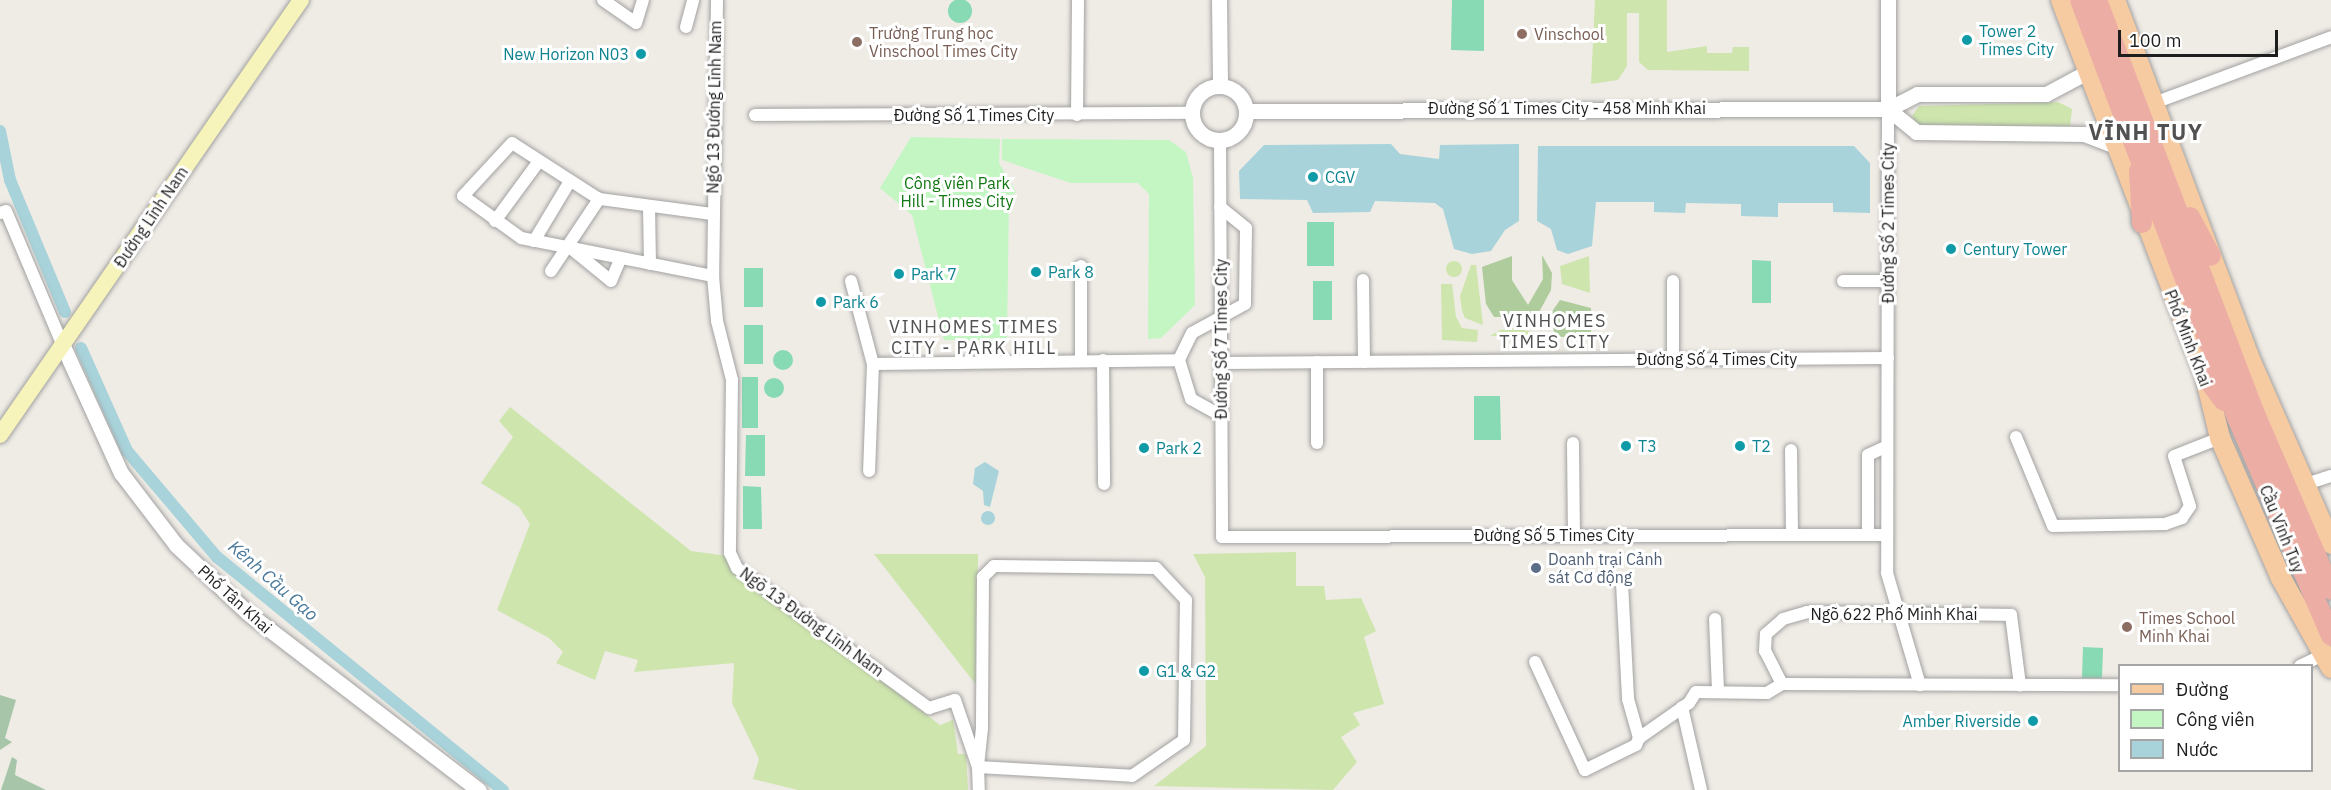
<!DOCTYPE html>
<html>
<head>
<meta charset="utf-8">
<style>
  body { margin:0 }
  #map { position:relative; width:2331px; height:790px; overflow:hidden; background:#efebe5; font-family:"IBM Plex Sans",sans-serif }
  div>[style] { position:absolute }
  [style*='--x'] { left:calc(var(--x)*1px); top:calc(var(--y)*1px); width:calc(var(--w)*1px); rotate:calc(var(--a)*1deg) }
  .grass>* { inset:0; background:#cee6ad }
  .round { border-radius:50% }
  .forest>* { inset:0; background:#aecc9c }
  .cemetery>* { inset:0; background:#a7c6a9 }
  .park>* { inset:0; background:#c4f6c4 }
  .pitch>* { inset:0; background:#87dab3 }
  .water>* { inset:0; background:#a8d3da }
  .canal>* { height:12px; margin:-6px; padding:0 6px; transform-origin:6px; border-radius:6px; background:#a8d3da }
  .roads { filter:drop-shadow(0 0 2px #a2a2a2) drop-shadow(0 0 2px #a2a2a2) }
  .minor>* { height:12px; margin:-6px; padding:0 6px; transform-origin:6px; border-radius:6px; background:#fff }
  .tertiary>* { height:15px; margin:-7.5px; padding:0 7.5px; transform-origin:7.5px; border-radius:7.5px; background:#fff }
  .tertiary>.ring { margin:-7.5px; padding:0; box-sizing:content-box; background:none; border:15px solid #fff; border-radius:50% }
  .secondary>* { height:16px; margin:-8px; padding:0 8px; transform-origin:8px; border-radius:8px; background:#f6f4bb }
  .primary>* { height:20px; margin:-10px; padding:0 10px; transform-origin:10px; border-radius:10px; background:#f7cba2 }
  .trunk>* { height:20px; margin:-10px; padding:0 10px; transform-origin:10px; border-radius:10px; background:#ecaea4 }
  .dots>* { width:16px; height:16px; translate:-50% -50%; box-sizing:border-box; border:3px solid #fff; border-radius:50% }
  span { translate:-50% -50%; white-space:nowrap; text-align:center; line-height:1.15; -webkit-text-stroke:6px #fff; paint-order:stroke }
  .culture-label { font-size:16px; color:#0d838f }
  .left { translate:0 -50%; text-align:left }
  .right { translate:-100% -50%; text-align:right }
  .education-label { font-size:16px; color:#785e54 }
  .street-label { font-size:16px; color:#1e1e1e }
  .park-label { font-size:16px; color:#117712 }
  .service-label { font-size:16px; color:#4e5e75 }
  .neighbourhood-label { font-size:18px; color:#515151; letter-spacing:1.5px }
  .water-label { font-size:18px; color:#4a789a; font-style:italic }
  .district-label { font-size:22px; color:#515151; font-weight:700; letter-spacing:1.5px }
  .legend { position:absolute; left:2118px; top:664px; width:195px; height:108px; box-sizing:border-box; background:#fff; border:2px solid #a5a5a5; margin:0; padding:8px 10px; list-style:none; font-size:18px; color:#1e1e1e }
  .legend li { display:flex; align-items:center; gap:12px; height:30px }
  .legend b { width:30px; border:2px solid #a5a5a5 }
  .scale { position:absolute; left:2118px; top:30px; width:160px; height:27px; box-sizing:border-box; border:3px solid #1e1e1e; border-top:0; padding-left:8px; font-size:18px; line-height:21px; white-space:nowrap; color:#1e1e1e; -webkit-text-stroke:4px #fff; paint-order:stroke }
</style>
</head>
<body>
<div id="map">
  <div class="grass">
    <div style="clip-path:polygon(1595px 0,1667px 0,1667px 52px,1707px 46px,1707px 53px,1732px 53px,1733px 47px,1749px 47px,1749px 71px,1648px 70px,1639px 62px,1639px 13px,1627px 13px,1627px 66px,1618px 80px,1591px 84px)"></div>
    <div style="clip-path:polygon(2058px 102px,2072px 109px,2070px 127px,1918px 125px,1912px 116px,1919px 106px)"></div>
    <div style="clip-path:polygon(1589px 256px,1590px 293px,1562px 284px,1560px 266px)"></div>
    <div class="round" style="left:1446px;top:261px;width:16px;height:16px"></div>
    <div style="clip-path:polygon(1471px 265px,1476px 265px,1483px 325px,1465px 318px,1462px 311px,1460px 296px)"></div>
    <div style="clip-path:polygon(1441px 284px,1452px 284px,1456px 317px,1462px 328px,1478px 330px,1477px 342px,1442px 340px)"></div>
    <div style="clip-path:polygon(1518px 328px,1544px 336px,1490px 336px,1500px 330px)"></div>
    <div style="clip-path:polygon(510px 407px,691px 551px,728px 556px,735px 569px,940px 725px,953px 720px,958px 754px,966px 754px,968px 790px,798px 790px,753px 779px,759px 759px,732px 703px,734px 663px,634px 672px,638px 660px,605px 651px,595px 680px,556px 663px,563px 652px,549px 638px,497px 610px,530px 524px,519px 507px,481px 483px,513px 437px,499px 421px)"></div>
    <div style="clip-path:polygon(1296px 552px,1296px 586px,1324px 586px,1326px 600px,1361px 598px,1376px 631px,1364px 637px,1384px 704px,1353px 713px,1360px 725px,1341px 737px,1357px 762px,1333px 790px,1154px 786px,1206px 746px,1205px 577px,1193px 554px)"></div>
    <div style="clip-path:polygon(874px 554px,978px 554px,977px 686px)"></div>
  </div>
  <div class="forest">
    <div style="clip-path:polygon(1542px 255px,1552px 273px,1551px 290px,1537px 316px,1494px 317px,1486px 304px,1482px 267px,1512px 256px,1512px 280px,1528px 305px,1543px 279px)"></div>
    <div style="clip-path:polygon(1560px 300px,1591px 308px,1591px 337px,1560px 337px,1554px 332px,1551px 313px)"></div>
  </div>
  <div class="cemetery">
    <div style="clip-path:polygon(0 695px,16px 700px,5px 738px,12px 742px,0 750px)"></div>
    <div style="clip-path:polygon(12px 757px,17px 760px,15px 775px,46px 790px,1px 790px)"></div>
  </div>
  <div class="park">
    <div style="clip-path:polygon(911px 137px,1000px 139px,999px 163px,1016px 192px,1009px 198px,1007px 340px,944px 340px,912px 215px,880px 188px)"></div>
    <div style="clip-path:polygon(1002px 139px,1169px 140px,1186px 152px,1193px 178px,1195px 305px,1161px 338px,1148px 339px,1149px 194px,1138px 183px,1071px 183px,1002px 160px)"></div>
  </div>
  <div class="pitch">
    <div class="round" style="left:948px;top:-1px;width:24px;height:24px"></div>
    <div style="clip-path:polygon(1452px 0,1484px 0,1484px 51px,1451px 50px)"></div>
    <div style="clip-path:polygon(1307px 222px,1334px 222px,1334px 266px,1307px 266px)"></div>
    <div style="clip-path:polygon(1752px 260px,1771px 261px,1771px 303px,1752px 303px)"></div>
    <div style="clip-path:polygon(744px 268px,763px 268px,763px 307px,744px 307px)"></div>
    <div style="clip-path:polygon(1313px 281px,1332px 281px,1332px 320px,1313px 320px)"></div>
    <div style="clip-path:polygon(744px 325px,763px 325px,763px 364px,744px 364px)"></div>
    <div class="round" style="left:773px;top:350px;width:20px;height:20px"></div>
    <div style="clip-path:polygon(742px 377px,758px 377px,758px 428px,742px 428px)"></div>
    <div class="round" style="left:764px;top:378px;width:20px;height:20px"></div>
    <div style="clip-path:polygon(1474px 396px,1500px 396px,1501px 440px,1474px 440px)"></div>
    <div style="clip-path:polygon(746px 435px,765px 435px,765px 476px,745px 476px)"></div>
    <div style="clip-path:polygon(743px 486px,761px 487px,762px 529px,743px 529px)"></div>
    <div style="clip-path:polygon(2083px 647px,2103px 648px,2102px 678px,2082px 678px)"></div>
  </div>
  <div class="water">
    <div style="clip-path:polygon(1391px 144px,1400px 154px,1439px 159px,1440px 145px,1519px 144px,1519px 221px,1505px 230px,1491px 251px,1472px 254px,1454px 249px,1443px 209px,1435px 203px,1375px 201px,1370px 212px,1313px 213px,1307px 200px,1240px 199px,1239px 171px,1264px 145px)"></div>
    <div style="clip-path:polygon(1538px 146px,1854px 146px,1870px 163px,1870px 213px,1833px 212px,1833px 203px,1778px 203px,1778px 217px,1741px 216px,1741px 204px,1686px 203px,1685px 213px,1654px 212px,1654px 202px,1596px 202px,1592px 246px,1568px 254px,1557px 250px,1551px 229px,1537px 221px)"></div>
    <div style="clip-path:polygon(985px 462px,999px 471px,990px 507px,984px 505px,983px 491px,973px 484px,975px 468px)"></div>
    <div class="round" style="left:981px;top:511px;width:14px;height:14px"></div>
  </div>
  <div class="canal">
    <div style="--x:0;--y:131;--w:50;--a:78.5"></div>
    <div style="--x:10;--y:180;--w:143;--a:67.4"></div>
    <div style="--x:81;--y:348;--w:113;--a:65.9"></div>
    <div style="--x:127;--y:451;--w:139;--a:49.7"></div>
    <div style="--x:217;--y:557;--w:369;--a:39.2"></div>
  </div>
  <div class="roads">
    <div class="minor">
      <div style="--x:603;--y:0;--w:40;--a:34.9"></div>
      <div style="--x:636;--y:23;--w:24;--a:-73"></div>
      <div style="--x:717;--y:0;--w:276;--a:90.8"></div>
      <div style="--x:713;--y:276;--w:45;--a:84.9"></div>
      <div style="--x:717;--y:321;--w:61;--a:75.7"></div>
      <div style="--x:732;--y:380;--w:173;--a:90.7"></div>
      <div style="--x:730;--y:553;--w:17;--a:65"></div>
      <div style="--x:737;--y:568;--w:238;--a:36.1"></div>
      <div style="--x:929;--y:708;--w:27;--a:-17"></div>
      <div style="--x:955;--y:700;--w:71;--a:71.1"></div>
      <div style="--x:686;--y:27;--w:28;--a:-75"></div>
      <div style="--x:2154;--y:103;--w:189;--a:-20.4"></div>
      <div style="--x:1888;--y:109;--w:464;--a:90.1"></div>
      <div style="--x:1887;--y:573;--w:117;--a:73.6"></div>
      <div style="--x:755;--y:115;--w:437;--a:-0.3"></div>
      <div style="--x:1077;--y:115;--w:115;--a:-89.5"></div>
      <div style="--x:1220;--y:140;--w:397;--a:89.7"></div>
      <div style="--x:1222;--y:537;--w:664;--a:-0.17"></div>
      <div style="--x:649;--y:206;--w:58;--a:89"></div>
      <div style="--x:1220;--y:207;--w:33;--a:39"></div>
      <div style="--x:1246;--y:228;--w:76;--a:90.8"></div>
      <div style="--x:1245;--y:304;--w:60;--a:151.3"></div>
      <div style="--x:1192;--y:333;--w:30;--a:116"></div>
      <div style="--x:1179;--y:360;--w:41;--a:72.9"></div>
      <div style="--x:1191;--y:399;--w:35;--a:29"></div>
      <div style="--x:0;--y:213;--w:6;--a:-18"></div>
      <div style="--x:6;--y:211;--w:147;--a:67.1"></div>
      <div style="--x:712;--y:214;--w:114;--a:-172.4"></div>
      <div style="--x:599;--y:199;--w:103;--a:-147.2"></div>
      <div style="--x:512;--y:143;--w:72;--a:132.8"></div>
      <div style="--x:463;--y:196;--w:72;--a:35.9"></div>
      <div style="--x:521;--y:238;--w:196;--a:11.2"></div>
      <div style="--x:495;--y:221;--w:74;--a:-53.7"></div>
      <div style="--x:534;--y:241;--w:70;--a:-59"></div>
      <div style="--x:572;--y:249;--w:50;--a:39.4"></div>
      <div style="--x:611;--y:281;--w:25;--a:-67"></div>
      <div style="--x:551;--y:271;--w:87;--a:-56.3"></div>
      <div style="--x:1363;--y:280;--w:82;--a:89.3"></div>
      <div style="--x:851;--y:281;--w:86;--a:75.2"></div>
      <div style="--x:873;--y:364;--w:107;--a:92.1"></div>
      <div style="--x:1673;--y:281;--w:79;--a:90"></div>
      <div style="--x:1843;--y:281;--w:45;--a:0"></div>
      <div style="--x:1081;--y:360;--w:94;--a:-90"></div>
      <div style="--x:1103;--y:360;--w:124;--a:89.5"></div>
      <div style="--x:1317;--y:362;--w:81;--a:90"></div>
      <div style="--x:1221;--y:363;--w:667;--a:-0.43"></div>
      <div style="--x:873;--y:364;--w:306;--a:-0.7"></div>
      <div style="--x:2016;--y:437;--w:96;--a:67.4"></div>
      <div style="--x:2053;--y:526;--w:112;--a:-1"></div>
      <div style="--x:2165;--y:524;--w:18;--a:-19"></div>
      <div style="--x:2182;--y:518;--w:14;--a:-56"></div>
      <div style="--x:2190;--y:506;--w:52;--a:-107.7"></div>
      <div style="--x:2174;--y:456;--w:49;--a:-21.4"></div>
      <div style="--x:1573;--y:443;--w:92;--a:89.4"></div>
      <div style="--x:1791;--y:450;--w:85;--a:89.3"></div>
      <div style="--x:2303;--y:485;--w:29;--a:-18"></div>
      <div style="--x:1868;--y:535;--w:80;--a:-90"></div>
      <div style="--x:1868;--y:455;--w:21;--a:-25"></div>
      <div style="--x:1622;--y:583;--w:116;--a:87"></div>
      <div style="--x:1628;--y:699;--w:41;--a:74.2"></div>
      <div style="--x:1715;--y:619;--w:72;--a:87.6"></div>
      <div style="--x:1535;--y:662;--w:119;--a:65.2"></div>
      <div style="--x:1585;--y:770;--w:57;--a:-26.1"></div>
      <div style="--x:1636;--y:745;--w:8;--a:-67"></div>
      <div style="--x:2300;--y:666;--w:25;--a:-26"></div>
      <div style="--x:1782;--y:684;--w:37;--a:-117"></div>
      <div style="--x:1765;--y:651;--w:17;--a:-87"></div>
      <div style="--x:1766;--y:634;--w:23;--a:-41"></div>
      <div style="--x:1783;--y:619;--w:25;--a:-16"></div>
      <div style="--x:1807;--y:612;--w:204;--a:0.8"></div>
      <div style="--x:2011;--y:615;--w:71;--a:82.7"></div>
      <div style="--x:1782;--y:684;--w:338;--a:0.2"></div>
      <div style="--x:1682;--y:707;--w:85;--a:77.1"></div>
      <div style="--x:1639;--y:738;--w:61;--a:-35"></div>
      <div style="--x:1689;--y:703;--w:13;--a:-58"></div>
      <div style="--x:1696;--y:692;--w:71;--a:0.8"></div>
      <div style="--x:1767;--y:693;--w:17;--a:-31"></div>
      <div style="--x:978;--y:767;--w:154;--a:3.3"></div>
      <div style="--x:1132;--y:776;--w:63;--a:-34.7"></div>
      <div style="--x:1184;--y:740;--w:140;--a:-89.2"></div>
      <div style="--x:1186;--y:600;--w:44;--a:-133.2"></div>
      <div style="--x:1156;--y:568;--w:162;--a:-179.3"></div>
      <div style="--x:994;--y:566;--w:16;--a:135"></div>
      <div style="--x:983;--y:577;--w:151;--a:90.4"></div>
      <div style="--x:982;--y:728;--w:39;--a:96"></div>
      <div style="--x:978;--y:767;--w:23;--a:88"></div>
    </div>
    <div class="tertiary">
      <div style="--x:1219;--y:0;--w:85;--a:89.3"></div>
      <div style="--x:1888;--y:0;--w:109;--a:90"></div>
      <div class="ring" style="left:1192px;top:86px;width:39px;height:39px"></div>
      <div style="--x:1888;--y:109;--w:36;--a:39"></div>
      <div style="--x:1916;--y:132;--w:168;--a:0.7"></div>
      <div style="--x:2084;--y:134;--w:33;--a:21"></div>
      <div style="--x:1246;--y:111;--w:642;--a:-0.18"></div>
      <div style="--x:1888;--y:109;--w:33;--a:-27"></div>
      <div style="--x:1917;--y:94;--w:129;--a:0"></div>
      <div style="--x:2046;--y:94;--w:47;--a:-28.2"></div>
      <div style="--x:63;--y:346;--w:140;--a:65.5"></div>
      <div style="--x:121;--y:473;--w:91;--a:52.6"></div>
      <div style="--x:176;--y:545;--w:99;--a:43.4"></div>
      <div style="--x:248;--y:613;--w:291;--a:37.5"></div>
    </div>
    <div class="secondary">
      <div style="--x:0;--y:435;--w:529;--a:-55.32"></div>
    </div>
    <div class="primary">
      <div style="--x:2061;--y:0;--w:403;--a:69"></div>
      <div style="--x:2205;--y:376;--w:64;--a:76.4"></div>
      <div style="--x:2220;--y:438;--w:153;--a:66.5"></div>
      <div style="--x:2281;--y:578;--w:103;--a:60.9"></div>
      <div style="--x:2115;--y:0;--w:381;--a:69.4"></div>
      <div style="--x:2249;--y:357;--w:204;--a:66.3"></div>
    </div>
    <div class="trunk">
      <div style="--x:2080;--y:0;--w:449;--a:69.4"></div>
      <div style="--x:2238;--y:420;--w:235;--a:66.7"></div>
      <div style="--x:2097;--y:0;--w:445;--a:69.1"></div>
      <div style="--x:2256;--y:416;--w:189;--a:66.7"></div>
      <div style="--x:2139;--y:171;--w:52;--a:86.7"></div>
      <div style="--x:2190;--y:217;--w:44;--a:61.7"></div>
      <div style="--x:2205;--y:376;--w:31;--a:53"></div>
    </div>
  </div>
  <div class="dots">
    <div style="left:1522px;top:34px;background:#8d6e63"></div>
    <div style="left:1967px;top:40px;background:#0f9aa8"></div>
    <div style="left:857px;top:42px;background:#8d6e63"></div>
    <div style="left:641px;top:54px;background:#0f9aa8"></div>
    <div style="left:1313px;top:177px;background:#0f9aa8"></div>
    <div style="left:1951px;top:249px;background:#0f9aa8"></div>
    <div style="left:1036px;top:272px;background:#0f9aa8"></div>
    <div style="left:899px;top:274px;background:#0f9aa8"></div>
    <div style="left:821px;top:302px;background:#0f9aa8"></div>
    <div style="left:1626px;top:446px;background:#0f9aa8"></div>
    <div style="left:1740px;top:446px;background:#0f9aa8"></div>
    <div style="left:1144px;top:448px;background:#0f9aa8"></div>
    <div style="left:1536px;top:568px;background:#5c6f8a"></div>
    <div style="left:2127px;top:627px;background:#8d6e63"></div>
    <div style="left:1144px;top:671px;background:#0f9aa8"></div>
    <div style="left:2033px;top:721px;background:#0f9aa8"></div>
  </div>
  <div class="culture-label">
    <span class="left" style="left:1979px;top:40px">Tower 2<br>Times City</span>
    <span class="right" style="left:629px;top:54px">New Horizon N03</span>
    <span class="left" style="left:1325px;top:177px">CGV</span>
    <span class="left" style="left:1963px;top:249px">Century Tower</span>
    <span class="left" style="left:1048px;top:272px">Park 8</span>
    <span class="left" style="left:911px;top:274px">Park 7</span>
    <span class="left" style="left:833px;top:302px">Park 6</span>
    <span class="left" style="left:1638px;top:446px">T3</span>
    <span class="left" style="left:1752px;top:446px">T2</span>
    <span class="left" style="left:1156px;top:448px">Park 2</span>
    <span class="left" style="left:1156px;top:671px">G1 &amp; G2</span>
    <span class="right" style="left:2021px;top:721px">Amber Riverside</span>
  </div>
  <div class="education-label">
    <span class="left" style="left:869px;top:42px">Trường Trung học<br>Vinschool Times City</span>
    <span class="left" style="left:1534px;top:34px">Vinschool</span>
    <span class="left" style="left:2139px;top:627px">Times School<br>Minh Khai</span>
  </div>
  <div class="street-label">
    <span style="left:714px;top:107px;rotate:-89deg">Ngõ 13 Đường Lĩnh Nam</span>
    <span style="left:1567px;top:108px">Đường Số 1 Times City - 458 Minh Khai</span>
    <span style="left:974px;top:115px">Đường Số 1 Times City</span>
    <span style="left:151px;top:217px;rotate:-56deg">Đường Lĩnh Nam</span>
    <span style="left:1888px;top:223px;rotate:-90deg">Đường Số 2 Times City</span>
    <span style="left:2188px;top:338px;rotate:69deg">Phố Minh Khai</span>
    <span style="left:1221px;top:339px;rotate:-90deg">Đường Số 7 Times City</span>
    <span style="left:1717px;top:359px">Đường Số 4 Times City</span>
    <span style="left:2282px;top:529px;rotate:68deg">Cầu Vĩnh Tuy</span>
    <span style="left:1554px;top:535px">Đường Số 5 Times City</span>
    <span style="left:235px;top:599px;rotate:42deg">Phố Tân Khai</span>
    <span style="left:1894px;top:614px">Ngõ 622 Phố Minh Khai</span>
    <span style="left:812px;top:622px;rotate:36deg">Ngõ 13 Đường Lĩnh Nam</span>
  </div>
  <div class="park-label">
    <span style="left:957px;top:192px">Công viên Park<br>Hill - Times City</span>
  </div>
  <div class="service-label">
    <span class="left" style="left:1548px;top:568px">Doanh trại Cảnh<br>sát Cơ động</span>
  </div>
  <div class="neighbourhood-label">
    <span style="left:1555px;top:332px">VINHOMES<br>TIMES CITY</span>
    <span style="left:974px;top:338px">VINHOMES TIMES<br>CITY - PARK HILL</span>
  </div>
  <div class="water-label">
    <span style="left:273px;top:581px;rotate:41deg">Kênh Cầu Gạo</span>
  </div>
  <div class="district-label">
    <span style="left:2146px;top:132px">VĨNH TUY</span>
  </div>
  <ul class="legend">
  <li><b style="height:8px;background:#f7cba2"></b>Đường</li>
  <li><b style="height:16px;background:#c4f6c4"></b>Công viên</li>
  <li><b style="height:16px;background:#a8d3da"></b>Nước</li>
  </ul>
  <div class="scale">100 m</div>
</div>
</body>
</html>
